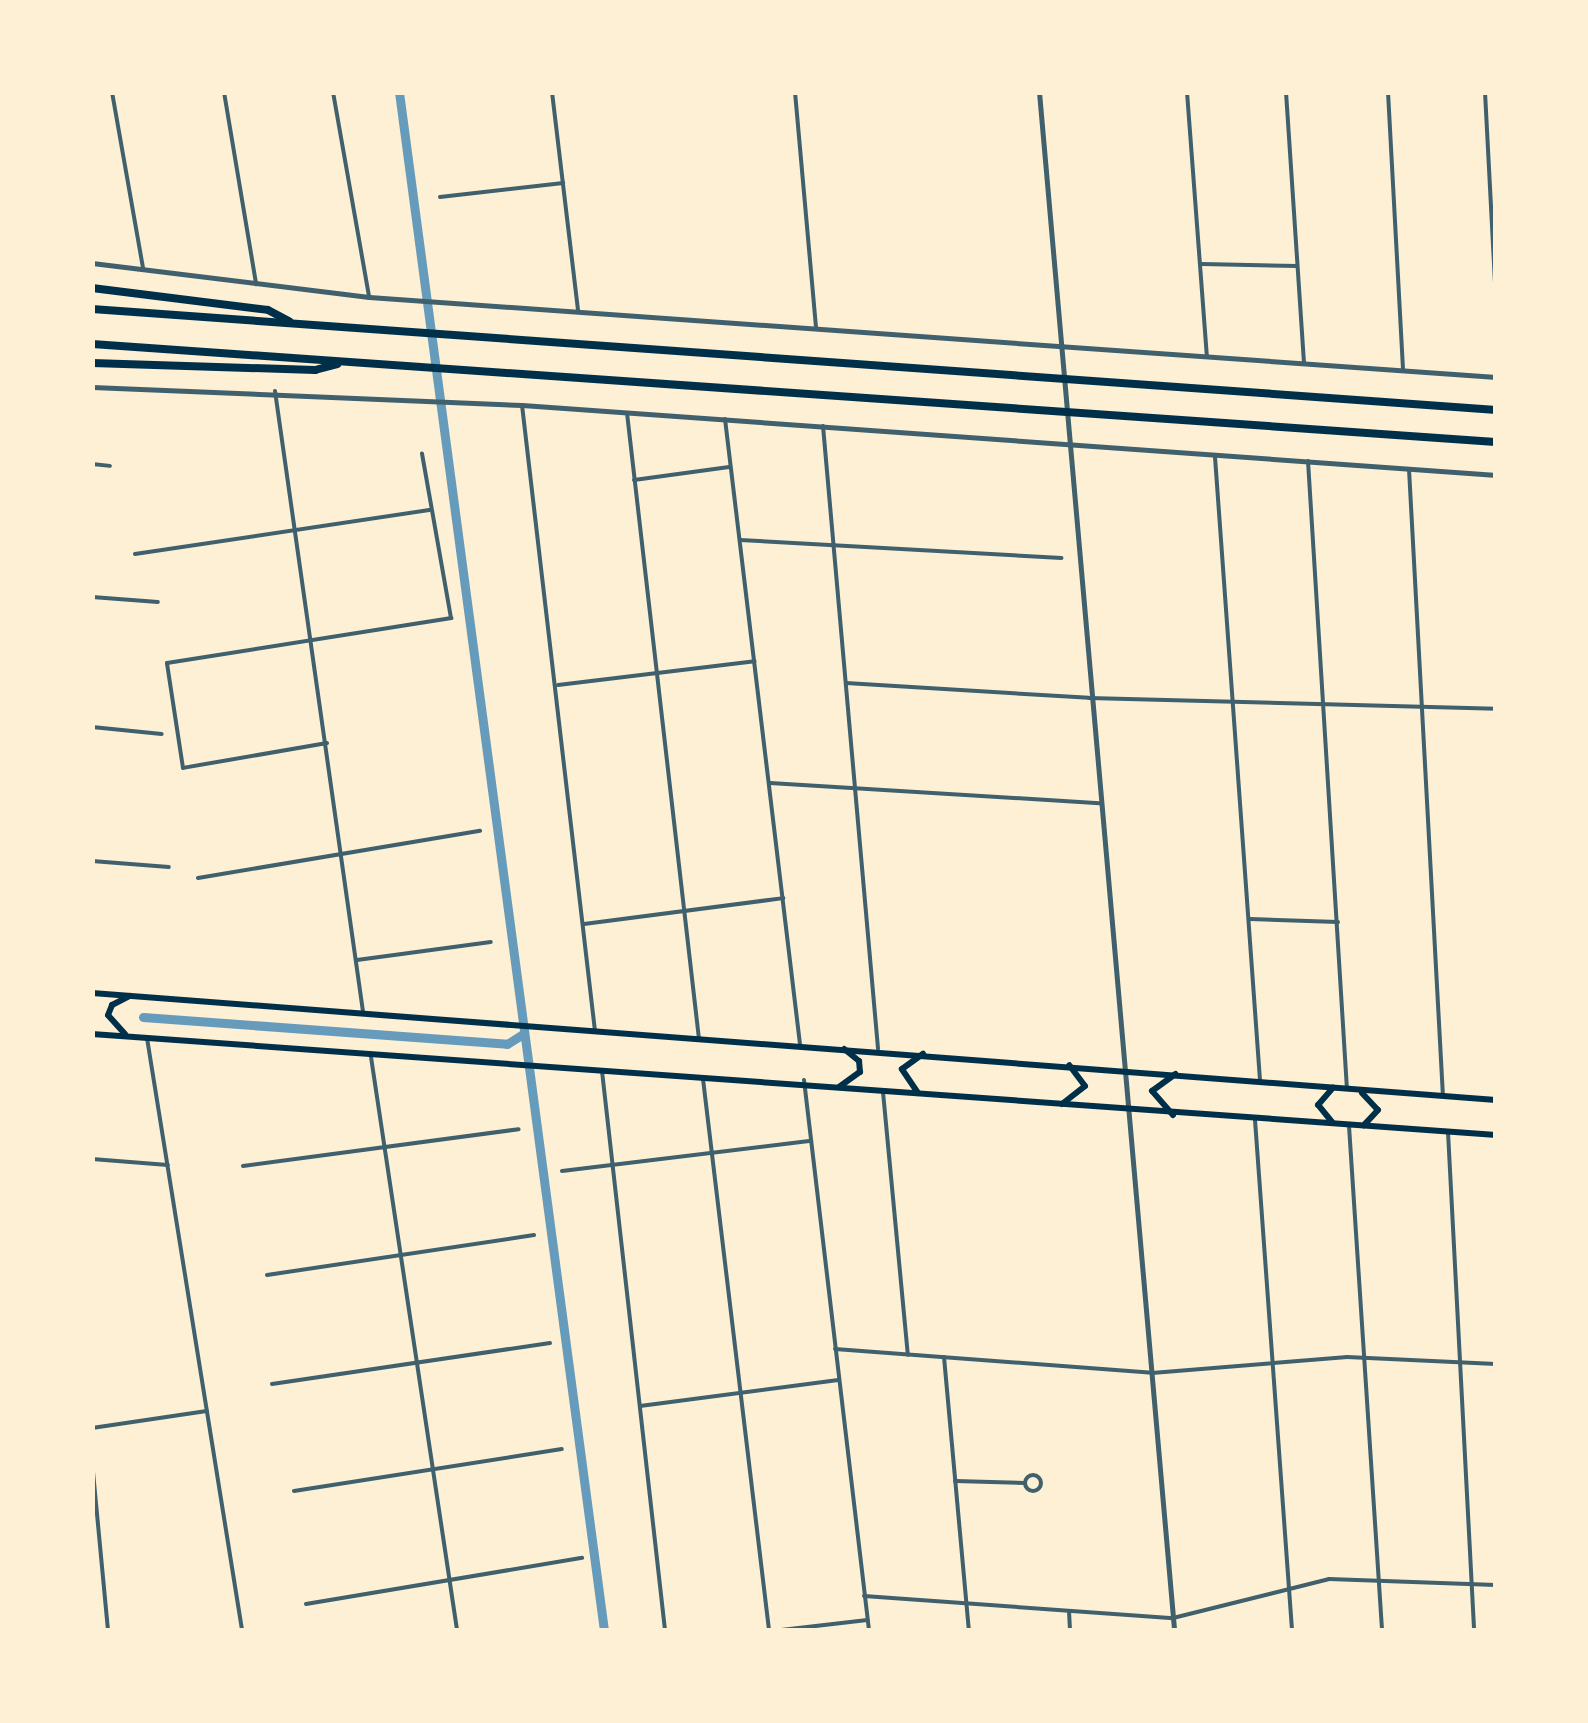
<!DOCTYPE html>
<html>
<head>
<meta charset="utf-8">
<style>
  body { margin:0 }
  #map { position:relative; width:1588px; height:1723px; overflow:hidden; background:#fdf0d5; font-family:Literata,serif }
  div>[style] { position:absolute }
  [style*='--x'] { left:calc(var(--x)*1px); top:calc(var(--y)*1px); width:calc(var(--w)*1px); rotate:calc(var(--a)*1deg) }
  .canal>* { height:9px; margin:-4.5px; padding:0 4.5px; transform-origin:4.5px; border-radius:4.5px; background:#669bbc }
  .minor>* { height:4px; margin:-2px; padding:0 2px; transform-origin:2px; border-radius:2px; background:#3f606c }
  .minor>.ring { margin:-2px; padding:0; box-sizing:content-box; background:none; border:4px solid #3f606c; border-radius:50% }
  .tertiary>* { height:5px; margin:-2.5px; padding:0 2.5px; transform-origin:2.5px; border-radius:2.5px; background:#3f606c }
  .secondary>* { height:6px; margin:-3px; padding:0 3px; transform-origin:3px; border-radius:3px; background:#003049 }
  .motorway>* { height:8px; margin:-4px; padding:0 4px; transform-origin:4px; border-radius:4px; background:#003049 }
  span { translate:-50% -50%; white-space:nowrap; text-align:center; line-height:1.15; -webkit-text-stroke:10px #fdf0d5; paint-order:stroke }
  .frame { position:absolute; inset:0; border:95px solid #fdf0d5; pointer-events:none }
</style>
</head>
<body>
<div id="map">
  <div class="canal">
    <div style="--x:399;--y:92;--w:1552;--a:82.41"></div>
    <div style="--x:143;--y:1017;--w:365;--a:4.2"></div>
    <div style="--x:507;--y:1044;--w:19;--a:-32"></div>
  </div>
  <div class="minor">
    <div style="--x:112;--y:92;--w:179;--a:80"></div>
    <div style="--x:224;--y:92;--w:195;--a:80.5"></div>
    <div style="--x:333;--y:92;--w:208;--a:80"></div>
    <div style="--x:552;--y:92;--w:221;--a:83.2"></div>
    <div style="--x:795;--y:92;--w:237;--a:84.9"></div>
    <div style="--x:1187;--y:92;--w:265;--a:85.7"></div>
    <div style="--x:1286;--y:92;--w:272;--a:86.2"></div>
    <div style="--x:1388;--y:92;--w:278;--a:86.9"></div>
    <div style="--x:1485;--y:92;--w:211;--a:87"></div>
    <div style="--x:440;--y:197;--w:124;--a:-6.5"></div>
    <div style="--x:1202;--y:264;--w:95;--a:1.2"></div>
    <div style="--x:275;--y:391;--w:627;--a:81.93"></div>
    <div style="--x:522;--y:405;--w:630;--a:83.35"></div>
    <div style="--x:627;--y:413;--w:630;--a:83.44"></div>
    <div style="--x:725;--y:419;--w:629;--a:83.16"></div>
    <div style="--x:823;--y:426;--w:625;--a:84.95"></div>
    <div style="--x:1215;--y:457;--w:625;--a:85.87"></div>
    <div style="--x:1308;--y:461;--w:629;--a:86.45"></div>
    <div style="--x:92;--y:464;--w:18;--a:6"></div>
    <div style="--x:1409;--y:469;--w:628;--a:86.9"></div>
    <div style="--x:634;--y:480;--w:96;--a:-7.8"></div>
    <div style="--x:740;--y:540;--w:322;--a:3.2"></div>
    <div style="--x:135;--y:554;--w:299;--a:-8.5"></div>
    <div style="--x:92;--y:597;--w:66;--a:4.3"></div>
    <div style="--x:846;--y:683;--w:243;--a:3.5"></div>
    <div style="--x:1089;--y:698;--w:407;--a:1.5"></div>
    <div style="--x:558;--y:685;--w:198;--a:-6.9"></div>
    <div style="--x:92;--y:727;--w:70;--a:5.7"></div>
    <div style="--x:327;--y:743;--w:146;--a:170.2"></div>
    <div style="--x:183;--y:768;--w:106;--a:-98.7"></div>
    <div style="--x:167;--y:663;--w:288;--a:-9"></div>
    <div style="--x:451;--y:618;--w:167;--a:-100"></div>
    <div style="--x:770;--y:783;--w:330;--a:3.5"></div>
    <div style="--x:92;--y:861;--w:77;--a:4.5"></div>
    <div style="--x:198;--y:878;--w:286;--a:-9.5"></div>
    <div style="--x:1250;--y:919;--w:88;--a:2"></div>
    <div style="--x:584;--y:924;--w:201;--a:-7.4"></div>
    <div style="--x:357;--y:960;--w:135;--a:-7.7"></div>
    <div style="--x:147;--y:1038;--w:600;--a:80.88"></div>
    <div style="--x:371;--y:1057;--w:579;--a:81.46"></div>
    <div style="--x:602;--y:1071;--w:563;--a:83.57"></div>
    <div style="--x:703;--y:1079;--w:555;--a:83.17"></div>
    <div style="--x:804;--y:1080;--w:554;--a:83.26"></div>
    <div style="--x:883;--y:1092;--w:264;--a:84.6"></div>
    <div style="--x:1255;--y:1120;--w:511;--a:85.85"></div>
    <div style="--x:1349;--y:1126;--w:505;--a:86.25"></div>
    <div style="--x:1448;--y:1132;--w:499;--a:87"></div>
    <div style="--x:92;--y:1159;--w:76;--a:4.5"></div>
    <div style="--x:243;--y:1166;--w:278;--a:-7.6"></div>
    <div style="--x:562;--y:1171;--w:251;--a:-6.9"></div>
    <div style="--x:267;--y:1275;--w:270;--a:-8.5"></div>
    <div style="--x:835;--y:1349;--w:318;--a:4.3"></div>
    <div style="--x:1152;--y:1373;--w:196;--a:-4.7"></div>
    <div style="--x:1347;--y:1357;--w:149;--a:2.7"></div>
    <div style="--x:944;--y:1357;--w:274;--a:84.8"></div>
    <div style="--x:272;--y:1384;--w:281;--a:-8.4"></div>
    <div style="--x:640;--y:1406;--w:200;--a:-7.5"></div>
    <div style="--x:92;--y:1428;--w:116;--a:-8.4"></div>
    <div style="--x:92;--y:1461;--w:170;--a:84.6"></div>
    <div class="ring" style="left:1025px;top:1475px;width:12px;height:12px"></div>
    <div style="--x:955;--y:1481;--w:70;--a:1.6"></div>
    <div style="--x:294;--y:1491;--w:271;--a:-8.9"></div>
    <div style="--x:864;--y:1596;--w:310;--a:4.1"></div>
    <div style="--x:1173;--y:1618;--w:161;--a:-14"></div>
    <div style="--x:1329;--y:1579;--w:167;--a:2.1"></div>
    <div style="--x:306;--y:1604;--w:280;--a:-9.5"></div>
    <div style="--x:1069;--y:1611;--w:19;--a:87"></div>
    <div style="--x:781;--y:1630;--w:87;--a:-6.6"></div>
  </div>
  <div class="tertiary">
    <div style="--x:1039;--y:92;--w:1544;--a:84.98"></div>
    <div style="--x:92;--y:263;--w:279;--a:7"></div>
    <div style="--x:369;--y:297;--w:1130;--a:4.06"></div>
    <div style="--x:92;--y:387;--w:430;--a:2.4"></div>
    <div style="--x:522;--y:405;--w:977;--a:4.11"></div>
  </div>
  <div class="secondary">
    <div style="--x:92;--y:993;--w:1408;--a:4.36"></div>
    <div style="--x:92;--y:1034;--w:1408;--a:4.11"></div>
    <div style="--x:125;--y:1034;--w:25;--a:-132"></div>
    <div style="--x:108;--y:1015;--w:11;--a:-68"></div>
    <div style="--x:112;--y:1005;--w:20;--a:-27"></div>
    <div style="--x:839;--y:1087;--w:26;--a:-36"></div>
    <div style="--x:860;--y:1072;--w:11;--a:-95"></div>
    <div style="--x:859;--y:1061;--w:19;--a:-141"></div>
    <div style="--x:918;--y:1093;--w:29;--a:-124"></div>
    <div style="--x:902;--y:1069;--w:26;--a:-36"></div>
    <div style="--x:1362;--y:1093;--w:23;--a:47"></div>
    <div style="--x:1378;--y:1110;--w:21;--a:133"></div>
    <div style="--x:1062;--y:1104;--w:29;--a:-38"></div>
    <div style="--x:1085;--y:1086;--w:26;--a:-127"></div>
    <div style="--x:1173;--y:1115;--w:32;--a:-131"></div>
    <div style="--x:1152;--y:1091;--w:29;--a:-36"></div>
    <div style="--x:1332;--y:1122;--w:22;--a:-129"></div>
    <div style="--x:1318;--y:1105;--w:23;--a:-49"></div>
  </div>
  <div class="motorway">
    <div style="--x:92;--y:288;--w:177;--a:7.1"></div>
    <div style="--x:268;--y:310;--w:24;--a:28"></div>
    <div style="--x:92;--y:309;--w:1408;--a:4.11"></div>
    <div style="--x:92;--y:344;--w:1407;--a:3.99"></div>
    <div style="--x:92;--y:363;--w:223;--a:1.8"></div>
    <div style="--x:315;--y:370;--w:23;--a:-15"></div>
  </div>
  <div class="frame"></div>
</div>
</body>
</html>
